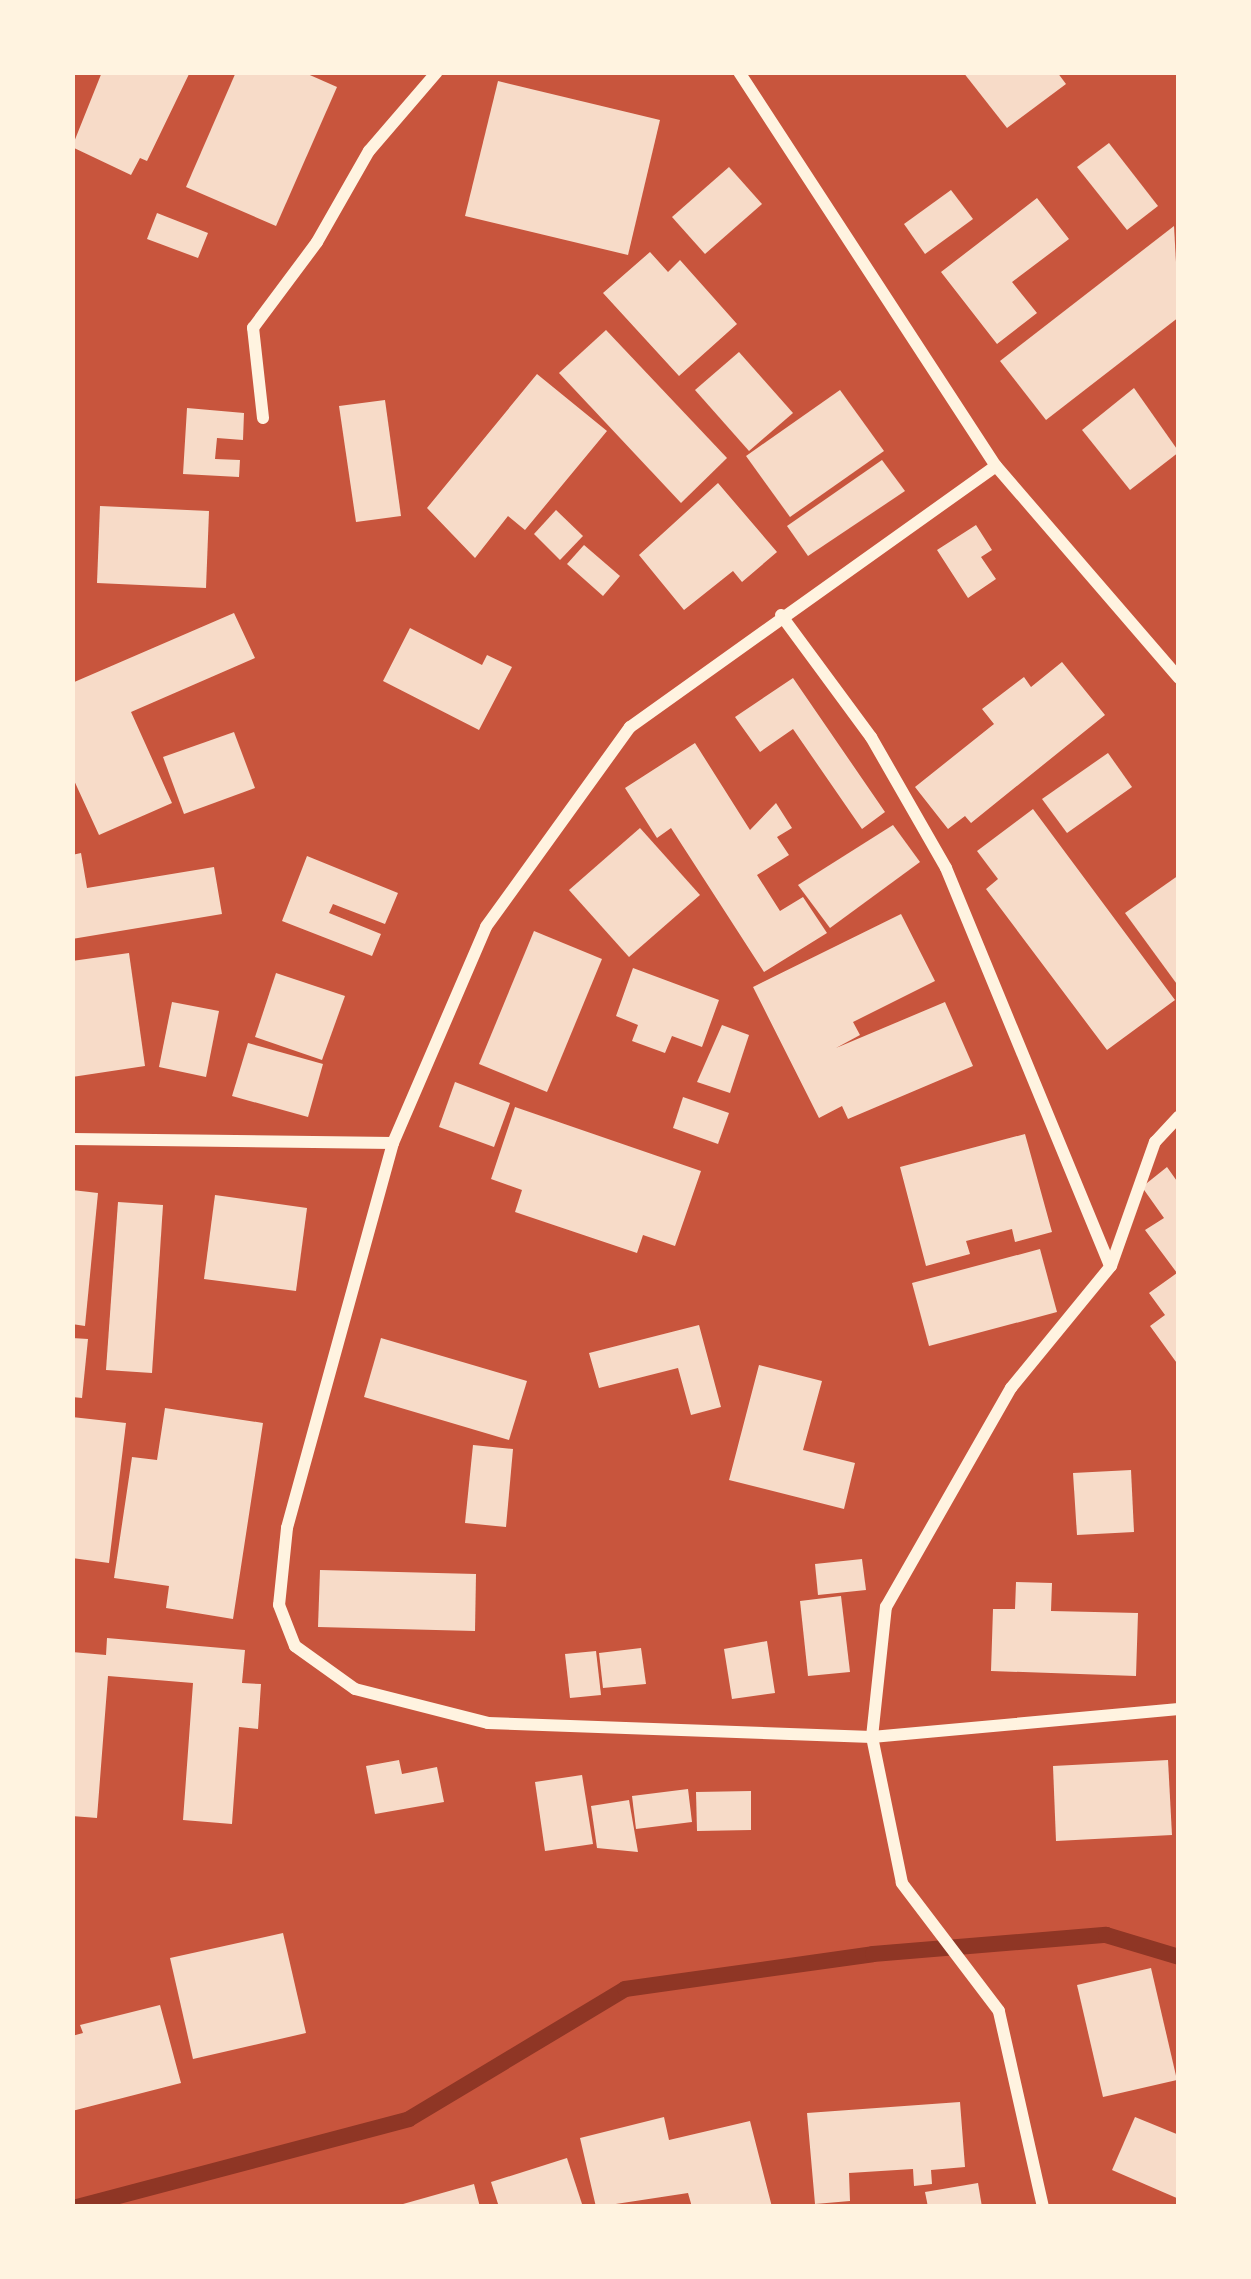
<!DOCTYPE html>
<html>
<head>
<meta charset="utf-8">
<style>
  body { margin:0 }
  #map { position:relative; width:1251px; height:2279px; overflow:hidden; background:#c8553d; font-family:Lato,sans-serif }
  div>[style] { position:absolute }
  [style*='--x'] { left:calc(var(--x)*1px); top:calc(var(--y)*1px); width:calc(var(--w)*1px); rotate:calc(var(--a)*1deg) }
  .stream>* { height:16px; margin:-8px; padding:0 8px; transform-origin:8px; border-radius:8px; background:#8f3625 }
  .building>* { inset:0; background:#f7dbc8 }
  .minor>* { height:12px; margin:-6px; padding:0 6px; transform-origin:6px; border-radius:6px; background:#fff3e0 }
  span { translate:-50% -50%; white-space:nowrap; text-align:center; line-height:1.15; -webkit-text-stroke:12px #fff3e0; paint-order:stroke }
  .frame { position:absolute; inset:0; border:75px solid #fff3e0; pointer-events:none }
</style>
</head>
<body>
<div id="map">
  <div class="stream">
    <div style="--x:77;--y:2207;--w:343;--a:-14.8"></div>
    <div style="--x:409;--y:2119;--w:252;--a:-31"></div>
    <div style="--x:625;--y:1989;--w:250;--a:-8"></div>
    <div style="--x:873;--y:1954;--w:234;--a:-4.7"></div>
    <div style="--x:1106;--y:1935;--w:76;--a:16.8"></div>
  </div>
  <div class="building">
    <div style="clip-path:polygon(102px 72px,190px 72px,147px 161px,140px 158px,131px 175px,72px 147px)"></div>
    <div style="clip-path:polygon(236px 72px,303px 72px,337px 87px,276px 226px,186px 187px)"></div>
    <div style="clip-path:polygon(963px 72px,1057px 72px,1066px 84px,1007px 128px)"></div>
    <div style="clip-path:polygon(498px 81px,660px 120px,628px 255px,465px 216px)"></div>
    <div style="clip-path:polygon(1109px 143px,1158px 206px,1127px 230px,1077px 167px)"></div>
    <div style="clip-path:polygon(729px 167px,762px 204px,705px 254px,672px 217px)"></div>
    <div style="clip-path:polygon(951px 190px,973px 219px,925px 254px,904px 224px)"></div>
    <div style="clip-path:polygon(1037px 198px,1069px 239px,1012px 282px,1037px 313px,997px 344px,941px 272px)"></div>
    <div style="clip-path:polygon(157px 213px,208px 233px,198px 258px,147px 239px)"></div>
    <div style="clip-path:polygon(1174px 226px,1179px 317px,1046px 420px,1000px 361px)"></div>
    <div style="clip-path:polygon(650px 252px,668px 272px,680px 260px,737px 324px,679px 376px,603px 293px)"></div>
    <div style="clip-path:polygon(606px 330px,727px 458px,681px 503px,559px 373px)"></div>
    <div style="clip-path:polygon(739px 352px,793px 413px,749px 451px,695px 390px)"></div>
    <div style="clip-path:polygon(537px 374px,607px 431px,525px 530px,508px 516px,475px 558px,427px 508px)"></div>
    <div style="clip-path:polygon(1134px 388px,1179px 452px,1130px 490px,1082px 430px)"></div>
    <div style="clip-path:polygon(840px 390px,884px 451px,790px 517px,746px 456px)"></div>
    <div style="clip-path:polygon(385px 400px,401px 516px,356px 522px,339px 406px)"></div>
    <div style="clip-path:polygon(187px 408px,244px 413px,243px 440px,217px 438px,215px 459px,240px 460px,239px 477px,183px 474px)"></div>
    <div style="clip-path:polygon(882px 460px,905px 491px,808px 556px,787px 526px)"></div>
    <div style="clip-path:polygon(718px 483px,777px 552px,742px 582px,733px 571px,684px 610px,639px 555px)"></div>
    <div style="clip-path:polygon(100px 506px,209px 511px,206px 588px,97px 583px)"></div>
    <div style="clip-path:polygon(556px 510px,583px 536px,560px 560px,534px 534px)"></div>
    <div style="clip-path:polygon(976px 525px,992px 550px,981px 557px,996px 579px,968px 598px,937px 550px)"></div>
    <div style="clip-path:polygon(584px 545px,620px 576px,603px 596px,567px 564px)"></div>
    <div style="clip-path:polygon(234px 613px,255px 658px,131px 712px,172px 803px,99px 835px,72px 776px,72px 683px)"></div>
    <div style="clip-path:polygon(410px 628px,482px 665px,487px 655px,512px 667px,479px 730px,383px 681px)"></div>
    <div style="clip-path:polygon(1062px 662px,1105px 715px,971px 823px,965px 816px,948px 829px,915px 787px,994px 724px,982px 709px,1024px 677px,1031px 687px)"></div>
    <div style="clip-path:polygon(793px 678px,885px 812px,862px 829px,793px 729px,760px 752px,735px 717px)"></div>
    <div style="clip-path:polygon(234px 732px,255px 788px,184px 814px,163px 757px)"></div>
    <div style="clip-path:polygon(695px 743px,750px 830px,776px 803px,792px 828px,777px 837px,789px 855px,757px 875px,780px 911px,803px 897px,827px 933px,764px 972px,671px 828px,657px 838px,625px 788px)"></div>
    <div style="clip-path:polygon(1108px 753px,1132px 787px,1067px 833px,1042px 799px)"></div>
    <div style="clip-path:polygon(1033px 809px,1175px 1000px,1107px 1050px,986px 889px,998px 879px,977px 851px)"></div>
    <div style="clip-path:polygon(893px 825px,920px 862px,830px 928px,798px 885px)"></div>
    <div style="clip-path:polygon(640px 828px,700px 895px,629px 957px,569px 890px)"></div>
    <div style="clip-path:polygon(81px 853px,87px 888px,214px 867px,222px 914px,72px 939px,72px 855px)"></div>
    <div style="clip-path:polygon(307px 856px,398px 893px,385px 924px,333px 904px,329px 913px,381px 934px,372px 956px,282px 921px)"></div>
    <div style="clip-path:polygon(1179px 875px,1179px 987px,1125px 913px)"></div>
    <div style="clip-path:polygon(901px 914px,935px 981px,853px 1022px,860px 1035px,836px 1048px,945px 1002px,973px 1066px,848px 1119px,842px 1106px,819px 1118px,753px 987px)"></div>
    <div style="clip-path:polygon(534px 931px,602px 959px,547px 1092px,479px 1064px)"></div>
    <div style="clip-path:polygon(129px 953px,145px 1066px,72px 1077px,72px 961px)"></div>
    <div style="clip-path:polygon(633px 968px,719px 1000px,702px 1047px,672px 1036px,665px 1053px,632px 1041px,638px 1025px,616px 1016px)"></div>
    <div style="clip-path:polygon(276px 973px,345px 996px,322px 1060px,255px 1037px)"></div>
    <div style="clip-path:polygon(172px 1002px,219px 1011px,206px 1077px,159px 1067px)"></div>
    <div style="clip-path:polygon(722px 1025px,749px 1035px,730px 1093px,697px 1082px)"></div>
    <div style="clip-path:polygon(248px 1043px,323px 1064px,308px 1117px,232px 1096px)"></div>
    <div style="clip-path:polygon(455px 1082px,510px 1103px,494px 1147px,439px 1127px)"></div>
    <div style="clip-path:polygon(683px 1097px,729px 1113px,718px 1144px,673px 1128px)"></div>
    <div style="clip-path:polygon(515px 1107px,701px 1171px,675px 1246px,643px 1235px,637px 1253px,515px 1212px,522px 1190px,491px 1179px)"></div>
    <div style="clip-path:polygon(1025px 1134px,1052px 1232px,1015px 1242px,1012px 1229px,966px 1241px,970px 1254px,926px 1266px,900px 1167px)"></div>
    <div style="clip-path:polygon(1167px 1167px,1179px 1184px,1179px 1366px,1150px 1326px,1165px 1315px,1149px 1293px,1177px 1273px,1145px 1230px,1164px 1218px,1142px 1187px)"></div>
    <div style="clip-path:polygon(72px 1190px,98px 1193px,85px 1326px,72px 1324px)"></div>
    <div style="clip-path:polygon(215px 1195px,307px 1208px,296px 1291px,204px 1279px)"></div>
    <div style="clip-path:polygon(118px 1202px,163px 1205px,152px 1373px,106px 1370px)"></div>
    <div style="clip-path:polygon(1040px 1249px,1057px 1312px,929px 1346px,912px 1283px)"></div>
    <div style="clip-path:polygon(699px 1325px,721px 1407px,691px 1415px,678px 1368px,599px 1388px,589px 1353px)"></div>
    <div style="clip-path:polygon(72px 1338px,88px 1339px,82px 1398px,72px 1397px)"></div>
    <div style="clip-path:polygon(381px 1338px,527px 1381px,509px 1440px,364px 1397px)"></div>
    <div style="clip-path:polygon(759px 1365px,822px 1381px,803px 1450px,855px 1463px,844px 1509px,729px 1480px)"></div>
    <div style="clip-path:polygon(165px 1408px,263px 1423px,233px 1619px,166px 1608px,169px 1586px,114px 1578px,132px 1457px,157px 1460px)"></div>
    <div style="clip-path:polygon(72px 1417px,126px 1423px,109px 1563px,72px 1558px)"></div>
    <div style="clip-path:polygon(473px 1445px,513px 1449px,506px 1527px,465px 1523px)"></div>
    <div style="clip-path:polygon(1131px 1470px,1134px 1532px,1077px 1535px,1073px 1473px)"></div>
    <div style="clip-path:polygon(862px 1559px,866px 1590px,818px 1595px,815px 1564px)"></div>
    <div style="clip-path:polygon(320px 1570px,476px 1574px,475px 1631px,318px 1627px)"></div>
    <div style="clip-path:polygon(1016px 1582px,1052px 1583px,1051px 1611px,1138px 1613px,1136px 1676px,991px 1671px,993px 1609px,1015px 1609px)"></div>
    <div style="clip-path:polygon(841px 1596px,850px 1672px,808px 1676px,800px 1601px)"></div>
    <div style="clip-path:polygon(107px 1638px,245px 1650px,242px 1683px,261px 1684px,258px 1729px,239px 1727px,232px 1824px,183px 1820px,193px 1683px,108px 1676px,97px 1818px,72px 1816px,72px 1652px,106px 1655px)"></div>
    <div style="clip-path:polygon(767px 1641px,775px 1693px,732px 1699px,724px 1649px)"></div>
    <div style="clip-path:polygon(641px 1648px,646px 1684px,603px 1688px,599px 1653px)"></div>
    <div style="clip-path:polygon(596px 1651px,601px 1695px,570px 1698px,565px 1654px)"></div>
    <div style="clip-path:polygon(399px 1760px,402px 1774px,437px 1767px,444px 1802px,375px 1814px,366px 1766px)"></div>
    <div style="clip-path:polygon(1168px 1760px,1172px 1835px,1056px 1841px,1053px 1766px)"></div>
    <div style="clip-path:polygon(582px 1775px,593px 1844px,545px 1851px,535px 1782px)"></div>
    <div style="clip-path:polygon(688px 1789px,692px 1822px,636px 1829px,632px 1796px)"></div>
    <div style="clip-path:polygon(751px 1791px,751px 1830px,697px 1831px,696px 1792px)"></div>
    <div style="clip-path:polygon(629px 1800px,638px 1852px,597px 1848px,591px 1806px)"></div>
    <div style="clip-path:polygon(283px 1933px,306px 2033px,193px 2059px,170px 1958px)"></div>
    <div style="clip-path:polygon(1151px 1968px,1177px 2080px,1103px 2097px,1077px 1985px)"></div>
    <div style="clip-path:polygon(160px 2005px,181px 2083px,72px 2111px,72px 2036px,83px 2033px,80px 2025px)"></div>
    <div style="clip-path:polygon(960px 2102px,965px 2167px,931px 2170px,932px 2184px,914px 2186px,913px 2169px,849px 2173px,850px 2201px,815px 2204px,807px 2113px)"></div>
    <div style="clip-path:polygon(664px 2117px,669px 2140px,750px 2121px,772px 2207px,692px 2207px,688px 2193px,596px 2207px,580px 2138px)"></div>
    <div style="clip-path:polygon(1135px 2117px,1179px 2135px,1179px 2199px,1112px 2170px)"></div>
    <div style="clip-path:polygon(567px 2158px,583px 2207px,499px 2207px,491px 2182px)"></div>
    <div style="clip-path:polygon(978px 2183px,982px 2207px,928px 2207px,925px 2192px)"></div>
    <div style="clip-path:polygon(474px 2184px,480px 2207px,396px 2207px,396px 2206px)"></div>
  </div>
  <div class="minor">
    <div style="--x:739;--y:72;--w:470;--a:56.9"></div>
    <div style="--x:996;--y:466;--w:280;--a:49.2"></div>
    <div style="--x:263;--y:418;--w:91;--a:-96.3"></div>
    <div style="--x:253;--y:328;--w:107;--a:-53.3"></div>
    <div style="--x:317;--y:242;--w:105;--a:-60.3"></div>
    <div style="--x:369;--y:151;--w:104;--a:-49.3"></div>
    <div style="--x:996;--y:466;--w:450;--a:144.5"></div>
    <div style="--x:630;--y:727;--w:246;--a:125.8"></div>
    <div style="--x:486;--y:927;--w:235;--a:113.3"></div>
    <div style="--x:393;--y:1143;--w:399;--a:105.4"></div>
    <div style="--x:287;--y:1528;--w:77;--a:95.9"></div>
    <div style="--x:279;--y:1605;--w:44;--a:68.7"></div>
    <div style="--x:295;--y:1646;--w:74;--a:35.6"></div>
    <div style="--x:355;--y:1689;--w:137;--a:14.3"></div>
    <div style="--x:488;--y:1723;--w:384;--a:2.1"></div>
    <div style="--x:872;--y:1737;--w:131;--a:-83.9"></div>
    <div style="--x:886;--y:1607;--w:252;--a:-60.3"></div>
    <div style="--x:1011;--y:1388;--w:158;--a:-50.7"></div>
    <div style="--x:1111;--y:1266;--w:132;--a:-70.5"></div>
    <div style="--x:1155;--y:1142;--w:35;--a:-47"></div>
    <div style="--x:781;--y:615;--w:152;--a:53.6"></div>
    <div style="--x:871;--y:737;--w:151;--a:60.2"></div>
    <div style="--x:946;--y:868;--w:430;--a:67.6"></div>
    <div style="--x:72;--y:1139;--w:321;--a:0.7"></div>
    <div style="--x:1043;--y:2207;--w:201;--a:-102.7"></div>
    <div style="--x:999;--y:2011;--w:161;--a:-127.2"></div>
    <div style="--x:902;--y:1883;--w:149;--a:-101.6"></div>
    <div style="--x:872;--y:1737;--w:308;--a:-5.2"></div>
  </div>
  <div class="frame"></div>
</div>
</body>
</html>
